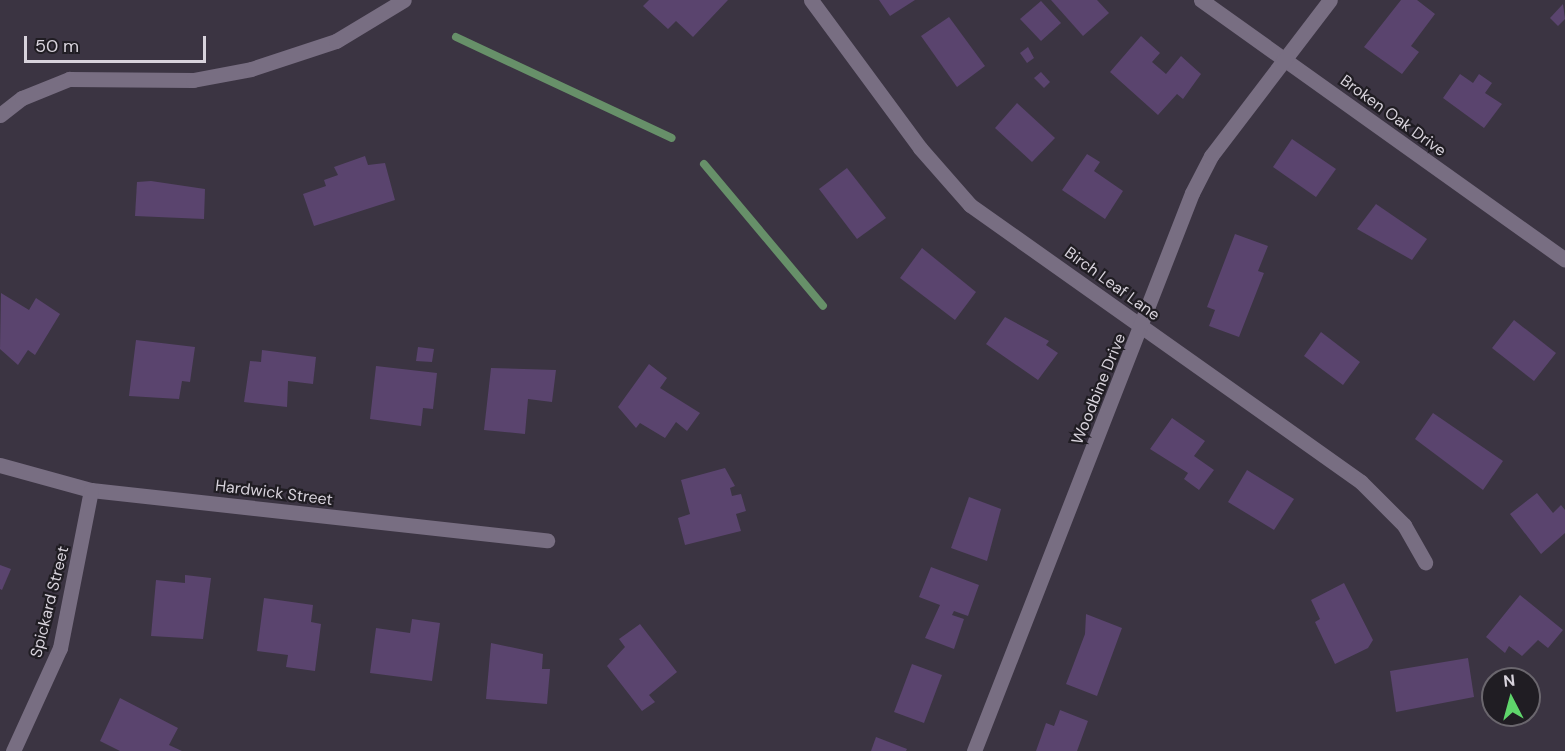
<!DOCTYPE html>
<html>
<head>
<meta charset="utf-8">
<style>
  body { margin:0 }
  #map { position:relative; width:1565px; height:751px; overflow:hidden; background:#3b3442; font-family:"DM Sans",sans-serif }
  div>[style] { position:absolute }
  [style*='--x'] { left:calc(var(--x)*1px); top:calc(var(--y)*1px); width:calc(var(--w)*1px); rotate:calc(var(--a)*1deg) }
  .stream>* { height:8px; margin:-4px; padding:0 4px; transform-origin:4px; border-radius:4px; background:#679069 }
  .building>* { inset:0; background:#5a446e }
  .minor>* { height:15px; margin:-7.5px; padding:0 7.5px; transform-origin:7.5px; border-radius:7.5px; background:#786e82 }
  span { translate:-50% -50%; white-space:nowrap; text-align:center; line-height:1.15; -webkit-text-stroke:4.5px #201d23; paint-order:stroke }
  .street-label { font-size:16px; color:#d8d3dc }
  .north { position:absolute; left:1481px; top:667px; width:60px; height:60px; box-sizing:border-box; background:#201d23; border:2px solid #6a666d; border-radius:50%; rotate:354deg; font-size:16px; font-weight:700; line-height:24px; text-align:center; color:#d8d3dc }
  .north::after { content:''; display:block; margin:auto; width:21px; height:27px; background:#5fd56b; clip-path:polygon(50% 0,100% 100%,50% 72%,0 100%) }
  .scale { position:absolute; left:24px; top:36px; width:182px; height:27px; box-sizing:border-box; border:3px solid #d8d3dc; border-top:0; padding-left:8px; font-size:18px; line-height:21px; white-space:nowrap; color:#d8d3dc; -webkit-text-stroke:4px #201d23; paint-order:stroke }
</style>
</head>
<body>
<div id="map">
  <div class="stream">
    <div style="--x:456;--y:37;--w:238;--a:25.1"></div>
    <div style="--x:704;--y:164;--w:185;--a:50"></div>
  </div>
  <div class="building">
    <div style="clip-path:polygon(649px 0,728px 0,693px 37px,676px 21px,668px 29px,643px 6px)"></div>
    <div style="clip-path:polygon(879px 0,915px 0,890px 16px)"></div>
    <div style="clip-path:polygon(1051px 0,1097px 0,1109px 13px,1083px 36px)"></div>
    <div style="clip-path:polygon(1401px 0,1417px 0,1435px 14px,1411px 46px,1419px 52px,1402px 74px,1364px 47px)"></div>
    <div style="clip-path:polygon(1041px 1px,1061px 23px,1041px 41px,1020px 19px)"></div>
    <div style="clip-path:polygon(1563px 4px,1565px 19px,1558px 26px,1550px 18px)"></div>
    <div style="clip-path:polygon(949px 17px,985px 66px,957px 87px,921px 36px)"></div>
    <div style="clip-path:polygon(1141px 36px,1160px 53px,1152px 62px,1166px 74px,1181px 56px,1201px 74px,1183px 99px,1177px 94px,1158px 115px,1110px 72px)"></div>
    <div style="clip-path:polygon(1028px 47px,1034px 58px,1027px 63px,1020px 53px)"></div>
    <div style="clip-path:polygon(1041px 72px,1050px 82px,1044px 88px,1034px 78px)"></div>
    <div style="clip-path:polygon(1460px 74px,1473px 83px,1479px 74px,1492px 83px,1485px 93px,1502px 104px,1484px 128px,1443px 98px)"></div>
    <div style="clip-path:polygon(1017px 103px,1055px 138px,1032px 162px,995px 128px)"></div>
    <div style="clip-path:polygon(1292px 139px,1336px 169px,1316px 197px,1273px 167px)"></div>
    <div style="clip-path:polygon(1087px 154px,1100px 162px,1094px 171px,1123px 191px,1105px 219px,1062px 190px)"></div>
    <div style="clip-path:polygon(365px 156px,368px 165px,385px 163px,395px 200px,314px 226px,303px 194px,326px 186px,324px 180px,338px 175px,334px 167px)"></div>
    <div style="clip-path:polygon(847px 168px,886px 218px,857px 239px,819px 189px)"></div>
    <div style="clip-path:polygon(151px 181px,205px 189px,204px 219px,135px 216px,137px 182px)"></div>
    <div style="clip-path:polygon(1376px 204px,1427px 239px,1412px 260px,1357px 229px)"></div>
    <div style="clip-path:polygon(1235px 234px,1268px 246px,1258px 271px,1264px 273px,1239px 337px,1209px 326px,1215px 310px,1207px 307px)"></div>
    <div style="clip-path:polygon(922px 248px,976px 292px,955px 320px,900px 278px)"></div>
    <div style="clip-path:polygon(1px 293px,29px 310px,36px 298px,60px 314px,35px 355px,28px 350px,18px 365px,0 349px)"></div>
    <div style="clip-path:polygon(1005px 317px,1049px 341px,1046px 345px,1058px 353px,1038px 380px,986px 344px)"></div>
    <div style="clip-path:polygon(1514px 320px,1556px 353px,1534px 381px,1492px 348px)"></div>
    <div style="clip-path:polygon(1321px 332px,1360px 362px,1343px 385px,1304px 356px)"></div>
    <div style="clip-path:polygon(136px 340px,195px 347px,190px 382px,182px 381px,179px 399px,129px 396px)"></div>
    <div style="clip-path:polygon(418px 347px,434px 349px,432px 362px,416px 361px)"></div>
    <div style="clip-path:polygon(262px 350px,316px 357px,313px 384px,288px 381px,287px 407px,244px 402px,250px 361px,261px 362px)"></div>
    <div style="clip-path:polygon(649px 364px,667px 378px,660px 388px,700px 413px,687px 431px,676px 422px,665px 438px,640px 423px,636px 428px,618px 407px)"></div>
    <div style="clip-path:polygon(376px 366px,437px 373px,433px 409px,423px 408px,421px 426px,370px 419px)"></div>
    <div style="clip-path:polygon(491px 368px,556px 370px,552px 402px,528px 399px,525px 434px,484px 430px)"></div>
    <div style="clip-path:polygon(1433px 413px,1503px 461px,1483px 490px,1415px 439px)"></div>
    <div style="clip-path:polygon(1172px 418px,1205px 441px,1194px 456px,1214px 470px,1199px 490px,1184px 479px,1188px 473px,1150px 449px)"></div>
    <div style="clip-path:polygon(725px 468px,735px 486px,730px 488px,732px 496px,741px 494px,746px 511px,736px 514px,741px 531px,685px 545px,678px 518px,690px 514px,681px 480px)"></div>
    <div style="clip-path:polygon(1247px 470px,1294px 499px,1274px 530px,1228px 502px)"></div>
    <div style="clip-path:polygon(1537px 493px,1553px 513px,1561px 505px,1565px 510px,1565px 533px,1541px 554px,1510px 514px)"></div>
    <div style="clip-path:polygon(969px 497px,1001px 509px,987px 561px,951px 548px)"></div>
    <div style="clip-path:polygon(0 565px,11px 569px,2px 590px,0 589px)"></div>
    <div style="clip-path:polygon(931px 567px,979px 585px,968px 616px,954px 611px,952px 615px,964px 619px,954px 649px,925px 638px,940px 605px,919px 597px)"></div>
    <div style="clip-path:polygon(185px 575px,211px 578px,203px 639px,151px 636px,156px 580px,185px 583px)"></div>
    <div style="clip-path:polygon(1344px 583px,1373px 640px,1368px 648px,1335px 664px,1315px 622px,1320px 619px,1311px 600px)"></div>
    <div style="clip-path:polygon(1520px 595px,1563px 630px,1548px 648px,1538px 640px,1522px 656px,1509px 646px,1505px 653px,1486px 637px)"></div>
    <div style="clip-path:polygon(264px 598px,313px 605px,311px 622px,321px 624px,315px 671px,286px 667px,288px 655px,257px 651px)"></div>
    <div style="clip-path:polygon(1086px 614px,1122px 628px,1097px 696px,1066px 684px,1085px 634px)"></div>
    <div style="clip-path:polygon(412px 619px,440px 623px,432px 681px,370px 673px,376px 628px,410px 633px)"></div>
    <div style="clip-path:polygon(640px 624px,677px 672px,649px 695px,655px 702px,642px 711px,607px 666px,625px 647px,619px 639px)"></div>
    <div style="clip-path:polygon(491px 643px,543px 654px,542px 669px,550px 669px,547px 704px,486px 699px)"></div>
    <div style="clip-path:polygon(1468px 658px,1474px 697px,1396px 712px,1390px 671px)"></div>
    <div style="clip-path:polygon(912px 664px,942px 675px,924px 723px,894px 712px)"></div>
    <div style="clip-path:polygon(120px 698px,178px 728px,169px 745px,182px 751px,120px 751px,100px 741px)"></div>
    <div style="clip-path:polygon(1060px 710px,1088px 721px,1077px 751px,1036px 751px,1046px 723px,1054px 726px)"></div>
    <div style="clip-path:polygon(876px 737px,907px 749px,906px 751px,871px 751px)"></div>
  </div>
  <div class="minor">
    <div style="--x:811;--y:0;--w:184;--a:53.6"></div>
    <div style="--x:920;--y:148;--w:76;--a:48.7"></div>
    <div style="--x:970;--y:205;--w:479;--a:35.3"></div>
    <div style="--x:1361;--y:482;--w:61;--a:45"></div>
    <div style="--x:1404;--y:525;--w:43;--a:60.4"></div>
    <div style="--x:1201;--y:0;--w:447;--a:35.5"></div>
    <div style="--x:0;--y:115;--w:28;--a:-38"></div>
    <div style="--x:22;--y:98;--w:51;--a:-22"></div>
    <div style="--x:69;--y:79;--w:124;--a:0.5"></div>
    <div style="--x:193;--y:80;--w:59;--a:-10.7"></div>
    <div style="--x:251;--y:69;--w:89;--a:-18.2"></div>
    <div style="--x:336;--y:41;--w:79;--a:-31.1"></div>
    <div style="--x:0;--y:465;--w:94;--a:15.4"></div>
    <div style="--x:91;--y:490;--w:459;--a:6.3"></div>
    <div style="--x:13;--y:751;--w:113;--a:-65.5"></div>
    <div style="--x:60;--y:648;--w:161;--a:-78.9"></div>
    <div style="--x:974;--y:751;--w:599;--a:-68.66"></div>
    <div style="--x:1192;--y:193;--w:42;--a:-62.8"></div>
    <div style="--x:1211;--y:156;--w:196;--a:-52.7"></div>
  </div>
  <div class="street-label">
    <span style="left:1393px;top:116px;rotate:36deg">Broken Oak Drive</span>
    <span style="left:1112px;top:284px;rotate:36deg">Birch Leaf Lane</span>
    <span style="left:1099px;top:389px;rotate:-68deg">Woodbine Drive</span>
    <span style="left:274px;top:493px;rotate:7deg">Hardwick Street</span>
    <span style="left:50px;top:602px;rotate:-76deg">Spickard Street</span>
  </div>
  <div class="north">N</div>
  <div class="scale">50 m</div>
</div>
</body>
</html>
